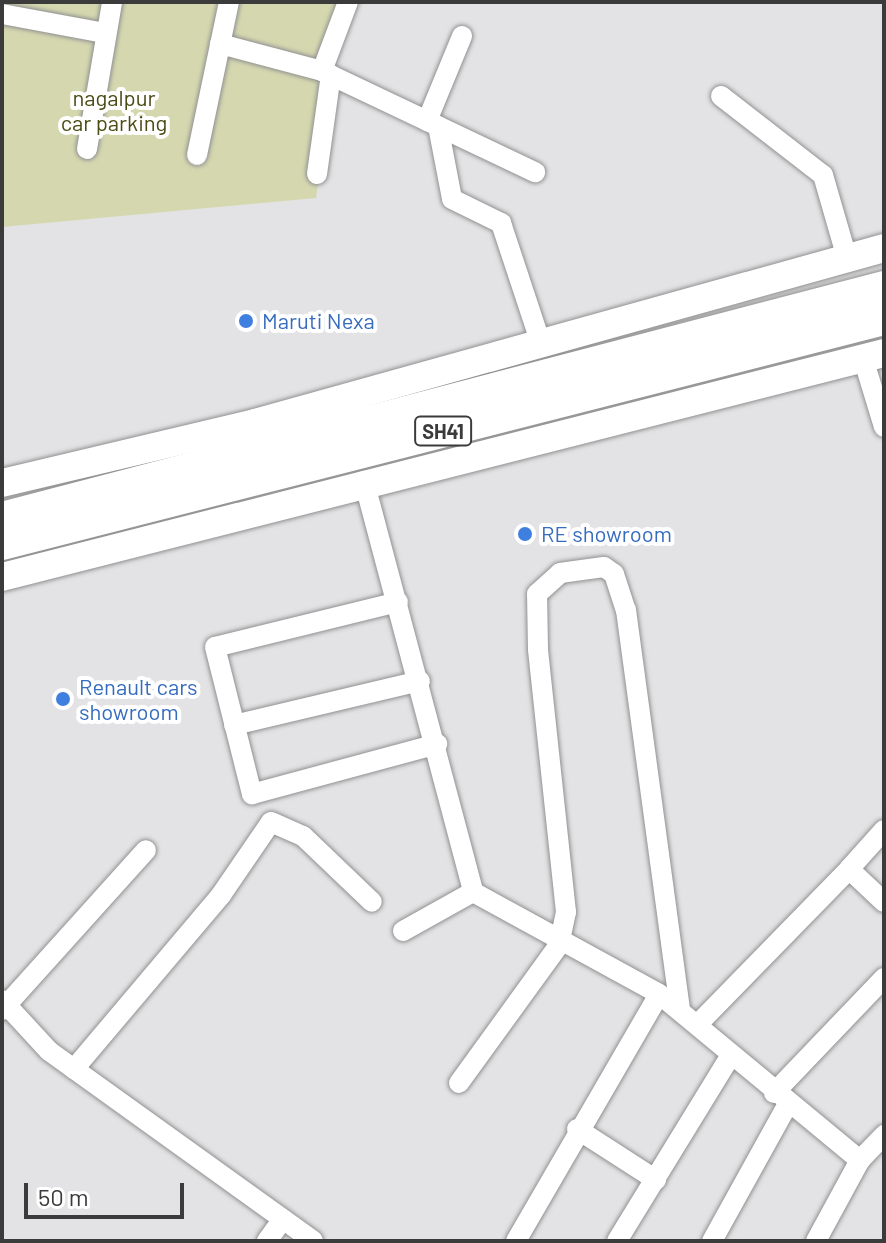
<!DOCTYPE html>
<html>
<head>
<meta charset="utf-8">
<style>
  body { margin:0 }
  #map { position:relative; width:886px; height:1243px; overflow:hidden; background:#e3e3e5; font-family:Barlow,sans-serif }
  div>[style] { position:absolute }
  [style*='--x'] { left:calc(var(--x)*1px); top:calc(var(--y)*1px); width:calc(var(--w)*1px); rotate:calc(var(--a)*1deg) }
  .green>* { inset:0; background:#d5d8af }
  .roads { filter:drop-shadow(0 0 2px #919192) drop-shadow(0 0 2px #919192) }
  .street>* { height:20px; margin:-10px; padding:0 10px; transform-origin:10px; border-radius:10px; background:#fff }
  .secondary>* { height:28px; margin:-14px; padding:0 14px; transform-origin:14px; border-radius:14px; background:#fff }
  .primary>* { height:32px; margin:-16px; padding:0 16px; transform-origin:16px; border-radius:16px; background:#fff }
  .dots>* { width:22px; height:22px; translate:-50% -50%; box-sizing:border-box; border:4px solid #fff; border-radius:50% }
  span { translate:-50% -50%; white-space:nowrap; text-align:center; line-height:1.15; -webkit-text-stroke:8px #fff; paint-order:stroke }
  .shield-label span { padding:2px 6px; background:#fff; border:2px solid; border-radius:6px; -webkit-text-stroke-width:0 }
  .shield-label { font-size:20px; color:#3b3b3b; font-weight:700 }
  .park-label { font-size:22px; color:#4a4c14 }
  .shop-label { font-size:22px; color:#366cbe }
  .left { translate:0 -50%; text-align:left }
  .frame { position:absolute; inset:0; border:4px solid #3b3b3b; pointer-events:none }
  .scale { position:absolute; left:24px; top:1183px; width:160px; height:36px; box-sizing:border-box; border:4px solid #3b3b3b; border-top:0; padding-left:10px; font-size:24px; line-height:28px; white-space:nowrap; color:#3b3b3b; -webkit-text-stroke:6px #fff; paint-order:stroke }
</style>
</head>
<body>
<div id="map">
  <div class="green">
    <div style="clip-path:polygon(2px 2px,344px 2px,316px 198px,2px 227px)"></div>
  </div>
  <div class="roads">
    <div class="street">
      <div style="--x:2;--y:14;--w:105;--a:10.5"></div>
      <div style="--x:220;--y:44;--w:106;--a:14.8"></div>
      <div style="--x:322;--y:71;--w:236;--a:25.4"></div>
      <div style="--x:322;--y:71;--w:74;--a:-69.4"></div>
      <div style="--x:721;--y:96;--w:129;--a:37.8"></div>
      <div style="--x:823;--y:175;--w:86;--a:73.9"></div>
      <div style="--x:427;--y:121;--w:92;--a:-67.6"></div>
      <div style="--x:438;--y:126;--w:74;--a:79.1"></div>
      <div style="--x:452;--y:199;--w:55;--a:26.1"></div>
      <div style="--x:501;--y:223;--w:127;--a:71.7"></div>
      <div style="--x:87;--y:149;--w:149;--a:-80.3"></div>
      <div style="--x:197;--y:155;--w:156;--a:-78.2"></div>
      <div style="--x:317;--y:174;--w:100;--a:-82"></div>
      <div style="--x:863;--y:358;--w:72;--a:73.1"></div>
      <div style="--x:364;--y:481;--w:425;--a:75.1"></div>
      <div style="--x:473;--y:892;--w:212;--a:28.7"></div>
      <div style="--x:659;--y:994;--w:261;--a:39.6"></div>
      <div style="--x:860;--y:1160;--w:92;--a:118.5"></div>
      <div style="--x:398;--y:602;--w:188;--a:166.2"></div>
      <div style="--x:215;--y:647;--w:152;--a:75.9"></div>
      <div style="--x:252;--y:794;--w:192;--a:-15.1"></div>
      <div style="--x:234;--y:725;--w:191;--a:-13.3"></div>
      <div style="--x:884;--y:830;--w:52;--a:131.9"></div>
      <div style="--x:849;--y:869;--w:48;--a:43.3"></div>
      <div style="--x:403;--y:931;--w:80;--a:-29.1"></div>
      <div style="--x:2;--y:1000;--w:69;--a:47.3"></div>
      <div style="--x:49;--y:1051;--w:325;--a:35.7"></div>
      <div style="--x:2;--y:1010;--w:215;--a:-48"></div>
      <div style="--x:698;--y:1024;--w:216;--a:-45.7"></div>
      <div style="--x:74;--y:1069;--w:228;--a:-49.8"></div>
      <div style="--x:221;--y:895;--w:88;--a:-55.6"></div>
      <div style="--x:271;--y:822;--w:35;--a:24"></div>
      <div style="--x:303;--y:836;--w:95;--a:43.7"></div>
      <div style="--x:459;--y:1083;--w:170;--a:-54.1"></div>
      <div style="--x:559;--y:945;--w:34;--a:-78"></div>
      <div style="--x:566;--y:912;--w:264;--a:-96.1"></div>
      <div style="--x:538;--y:649;--w:55;--a:-91"></div>
      <div style="--x:537;--y:594;--w:31;--a:-42"></div>
      <div style="--x:560;--y:573;--w:44;--a:-7.8"></div>
      <div style="--x:604;--y:567;--w:12;--a:35"></div>
      <div style="--x:614;--y:574;--w:38;--a:72"></div>
      <div style="--x:626;--y:610;--w:404;--a:82.3"></div>
      <div style="--x:774;--y:1093;--w:159;--a:-46.3"></div>
      <div style="--x:577;--y:1129;--w:94;--a:32.8"></div>
      <div style="--x:860;--y:1160;--w:35;--a:-46"></div>
      <div style="--x:267;--y:1241;--w:27;--a:-54"></div>
      <div style="--x:516;--y:1241;--w:285;--a:-59.9"></div>
      <div style="--x:617;--y:1241;--w:215;--a:-58.5"></div>
      <div style="--x:712;--y:1241;--w:157;--a:-61"></div>
    </div>
    <div class="secondary">
      <div style="--x:2;--y:483;--w:260;--a:-13.3"></div>
      <div style="--x:255;--y:423;--w:653;--a:-15.55"></div>
      <div style="--x:2;--y:577;--w:910;--a:-14.25"></div>
    </div>
    <div class="primary">
      <div style="--x:2;--y:518;--w:912;--a:-14.68"></div>
      <div style="--x:2;--y:544;--w:910;--a:-14.31"></div>
    </div>
  </div>
  <div class="dots">
    <div style="left:246px;top:321px;background:#3f7fe0"></div>
    <div style="left:525px;top:534px;background:#3f7fe0"></div>
    <div style="left:63px;top:699px;background:#3f7fe0"></div>
  </div>
  <div class="shield-label">
    <span style="left:443px;top:431px">SH41</span>
  </div>
  <div class="park-label">
    <span style="left:114px;top:110px">nagalpur<br>car parking</span>
  </div>
  <div class="shop-label">
    <span class="left" style="left:262px;top:321px">Maruti Nexa</span>
    <span class="left" style="left:541px;top:534px">RE showroom</span>
    <span class="left" style="left:79px;top:699px">Renault cars<br>showroom</span>
  </div>
  <div class="frame"></div>
  <div class="scale">50 m</div>
</div>
</body>
</html>
